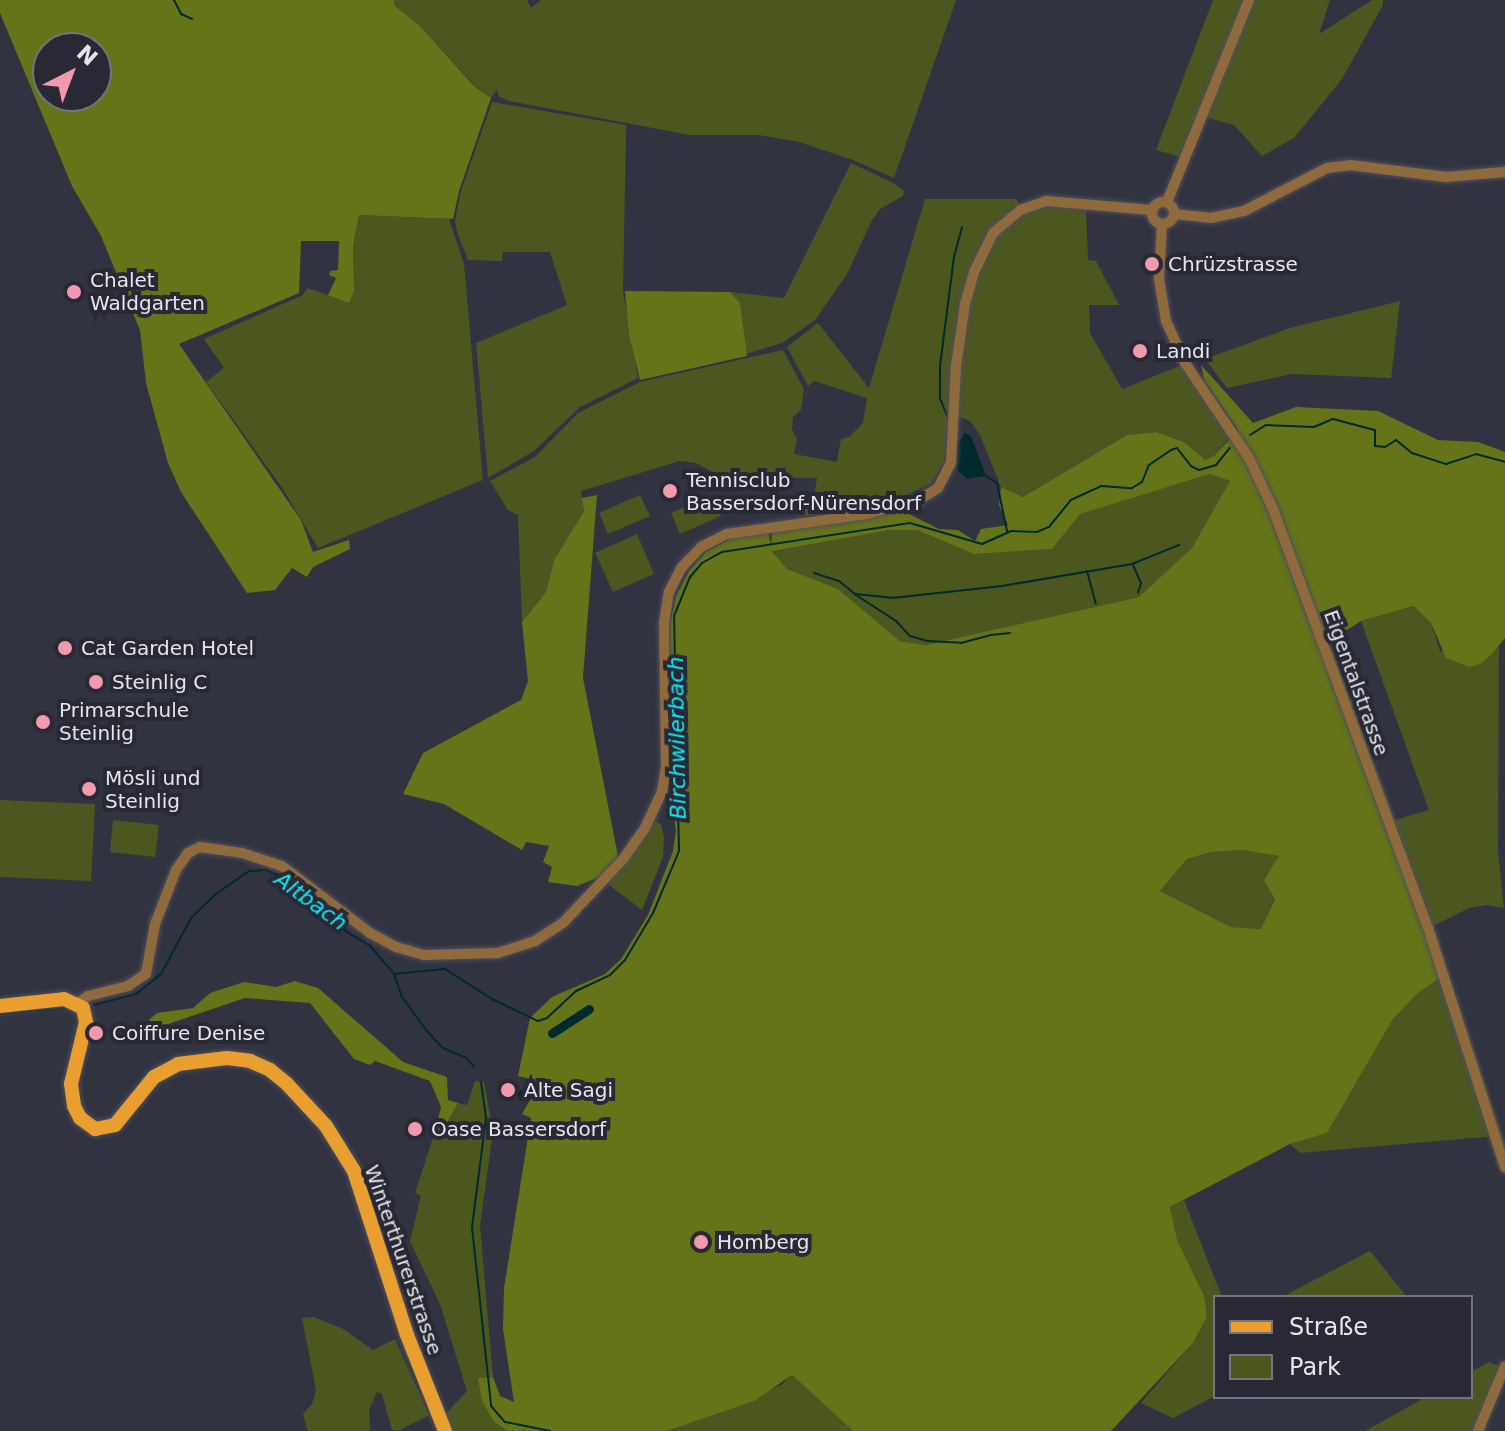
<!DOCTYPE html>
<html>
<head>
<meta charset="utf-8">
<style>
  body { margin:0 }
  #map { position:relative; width:1505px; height:1431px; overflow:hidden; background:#323340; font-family:"DejaVu Sans",sans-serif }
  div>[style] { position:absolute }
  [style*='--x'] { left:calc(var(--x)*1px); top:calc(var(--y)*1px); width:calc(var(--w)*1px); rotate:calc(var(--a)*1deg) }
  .green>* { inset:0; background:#4c5720 }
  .forest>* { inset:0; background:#657419 }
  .water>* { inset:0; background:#002b2e }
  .stream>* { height:2px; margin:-1px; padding:0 1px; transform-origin:1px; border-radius:1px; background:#002b2e }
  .canal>* { height:9px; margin:-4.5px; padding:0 4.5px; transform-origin:4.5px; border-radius:4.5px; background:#002b2e }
  .roads { filter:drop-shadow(0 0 2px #4f4f5c) drop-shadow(0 0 2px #4f4f5c) }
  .minor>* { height:10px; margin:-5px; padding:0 5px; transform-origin:5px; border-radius:5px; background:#8f6a3d }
  .minor>.ring { margin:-5px; padding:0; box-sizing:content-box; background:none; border:10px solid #8f6a3d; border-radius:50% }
  .major>* { height:14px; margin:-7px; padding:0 7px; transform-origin:7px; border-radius:7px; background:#e99e30 }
  .dots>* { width:22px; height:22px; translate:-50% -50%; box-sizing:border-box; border:4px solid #282935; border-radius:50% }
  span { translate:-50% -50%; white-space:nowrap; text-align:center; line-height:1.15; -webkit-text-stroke:8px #282935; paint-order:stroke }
  .poi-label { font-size:20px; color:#e5e5ed }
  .left { translate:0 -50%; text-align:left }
  .street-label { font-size:20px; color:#e5e5ed }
  .water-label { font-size:22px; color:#0ee8f6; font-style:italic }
  .legend { position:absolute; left:1213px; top:1295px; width:260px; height:104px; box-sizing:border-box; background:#282935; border:2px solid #74747f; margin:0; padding:10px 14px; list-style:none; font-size:24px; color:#e5e5ed }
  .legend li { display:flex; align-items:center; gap:16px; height:40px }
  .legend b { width:40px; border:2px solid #74747f }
  .north { position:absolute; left:32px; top:32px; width:80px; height:80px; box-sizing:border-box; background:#282935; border:2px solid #74747f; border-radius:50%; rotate:42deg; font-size:22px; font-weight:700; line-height:32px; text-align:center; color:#e5e5ed }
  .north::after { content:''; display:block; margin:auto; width:28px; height:36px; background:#f29aad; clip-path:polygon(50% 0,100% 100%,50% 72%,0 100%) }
</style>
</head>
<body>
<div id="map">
  <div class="green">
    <div style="clip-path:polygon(394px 0,527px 0,531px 8px,541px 0,956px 0,894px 178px,853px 160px,799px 142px,759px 135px,690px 135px,509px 101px,499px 97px,497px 90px,491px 98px,475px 86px,421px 27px,394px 5px)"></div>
    <div style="clip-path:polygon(1213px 0,1330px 0,1319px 34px,1372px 0,1383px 0,1383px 5px,1342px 79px,1294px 138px,1262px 156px,1234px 125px,1201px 116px,1182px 157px,1156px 150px)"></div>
    <div style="clip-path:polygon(492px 102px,626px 125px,623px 291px,638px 378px,580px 407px,534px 451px,488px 478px,476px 343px,567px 305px,550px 252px,503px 252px,502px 261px,468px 260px,457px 232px,455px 220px,461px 191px)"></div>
    <div style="clip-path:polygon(851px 163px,895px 184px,904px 191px,903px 196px,880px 209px,872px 220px,847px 274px,815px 320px,782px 343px,746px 354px,740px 303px,730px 292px,784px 298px)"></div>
    <div style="clip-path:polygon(925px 199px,1016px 199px,1020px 206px,986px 234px,969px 272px,955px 336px,944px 461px,932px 483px,895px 500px,804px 516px,804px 504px,815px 491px,817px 478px,722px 477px,696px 463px,680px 461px,581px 491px,584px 511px,554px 560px,546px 592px,522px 622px,518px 515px,508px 510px,490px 481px,535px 457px,578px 413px,640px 382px,783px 350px,804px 389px,801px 410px,793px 417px,792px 429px,797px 439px,794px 454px,837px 462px,841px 439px,849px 437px,863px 423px,867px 398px,814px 381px,808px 386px,787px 347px,818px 323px,869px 388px)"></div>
    <div style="clip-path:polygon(1039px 206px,1086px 207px,1088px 260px,1096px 261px,1119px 305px,1089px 305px,1090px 333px,1122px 389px,1182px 365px,1230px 437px,1215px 455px,1204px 460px,1184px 442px,1156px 432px,1127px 435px,1023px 497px,1001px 487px,980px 435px,970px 421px,957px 416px,959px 361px,977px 274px,996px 235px,1022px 213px)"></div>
    <div style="clip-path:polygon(359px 215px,449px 219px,464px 264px,483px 480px,318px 548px,283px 489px,206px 382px,224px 368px,204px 339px,303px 295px,307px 288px,349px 302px,354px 291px,353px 246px)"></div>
    <div style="clip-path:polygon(1400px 301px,1391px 378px,1292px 374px,1227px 388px,1205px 359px,1290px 328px)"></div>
    <div style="clip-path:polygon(1210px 474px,1230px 481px,1192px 549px,1139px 597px,926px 645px,900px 641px,838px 589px,787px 569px,772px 550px,889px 530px,917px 530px,974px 554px,1052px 549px,1079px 514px)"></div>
    <div style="clip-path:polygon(640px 495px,650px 516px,608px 534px,599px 513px)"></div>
    <div style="clip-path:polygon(712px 495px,721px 516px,680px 534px,671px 513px)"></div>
    <div style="clip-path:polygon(637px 534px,654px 574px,613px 592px,595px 553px)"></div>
    <div style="clip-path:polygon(1415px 606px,1431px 623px,1440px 651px,1491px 655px,1499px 646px,1498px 851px,1504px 908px,1487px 905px,1469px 908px,1433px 926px,1505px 1144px,1505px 1167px,1495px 1136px,1300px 1153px,1290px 1144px,1327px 1133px,1393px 1019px,1418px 993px,1444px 975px,1323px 645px,1328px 641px,1333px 651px,1395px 820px,1429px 810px,1361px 621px)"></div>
    <div style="clip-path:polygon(0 800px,95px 804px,91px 881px,0 877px)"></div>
    <div style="clip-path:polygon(113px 820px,159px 825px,155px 857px,110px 852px)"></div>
    <div style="clip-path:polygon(655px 821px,661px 824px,664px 837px,663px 857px,642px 910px,608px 884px)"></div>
    <div style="clip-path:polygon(1242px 850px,1280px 855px,1275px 898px,1261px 929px,1231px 927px,1160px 891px,1187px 859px,1211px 852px)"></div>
    <div style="clip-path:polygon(475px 1081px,484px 1082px,493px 1131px,480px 1226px,493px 1377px,479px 1378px,494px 1422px,508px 1431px,445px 1431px,440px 1420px,467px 1391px,440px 1304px,410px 1241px,421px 1196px,415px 1193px,434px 1135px,441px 1136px,458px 1103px,467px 1105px)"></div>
    <div style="clip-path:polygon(1184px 1200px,1222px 1297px,1215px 1297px,1215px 1396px,1173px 1418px,1141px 1403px,1192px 1344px,1170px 1207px)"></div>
    <div style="clip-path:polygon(1370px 1251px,1406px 1296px,1282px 1297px)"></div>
    <div style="clip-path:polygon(314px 1317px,343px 1329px,373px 1350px,395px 1339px,429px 1415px,398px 1431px,392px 1430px,382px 1394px,377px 1392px,369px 1410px,370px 1431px,308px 1431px,303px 1414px,312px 1404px,316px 1390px,302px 1318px)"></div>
    <div style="clip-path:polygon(1489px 1362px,1504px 1368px,1478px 1431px,1365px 1431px,1426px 1397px,1471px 1397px,1471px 1372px)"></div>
    <div style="clip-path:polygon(792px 1375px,853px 1431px,666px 1431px,781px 1385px)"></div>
  </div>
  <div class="forest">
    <div style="clip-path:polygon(evenodd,0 0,394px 0,394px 5px,421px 27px,474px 86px,491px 98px,459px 191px,453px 219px,359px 215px,353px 246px,354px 291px,349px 303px,328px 295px,336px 278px,329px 275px,330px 271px,338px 270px,339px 241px,301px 241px,299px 293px,179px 344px,301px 520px,313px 552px,349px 540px,350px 549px,313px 567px,307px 577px,292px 568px,275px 590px,247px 593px,181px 492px,168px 463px,146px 383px,140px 330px,101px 236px,72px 186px,0 13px,0 0,48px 48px,96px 48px,96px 96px,48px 96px,48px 48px)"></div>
    <div style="clip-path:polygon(625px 291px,730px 292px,740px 303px,747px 356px,640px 380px,629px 334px)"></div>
    <div style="clip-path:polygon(evenodd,1201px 365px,1253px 423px,1296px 407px,1378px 411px,1438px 440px,1478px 442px,1505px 452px,1505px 638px,1491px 655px,1480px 664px,1469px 667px,1446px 658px,1431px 623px,1414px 606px,1361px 621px,1323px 645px,1444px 975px,1418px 993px,1393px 1019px,1327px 1133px,1290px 1144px,1170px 1207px,1177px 1240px,1204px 1296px,1207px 1317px,1192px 1344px,1111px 1431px,853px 1431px,792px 1375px,754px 1401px,666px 1431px,508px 1431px,494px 1422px,482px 1401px,478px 1378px,493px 1377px,500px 1396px,514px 1402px,503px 1329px,504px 1288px,531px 1118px,522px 1114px,530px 1100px,531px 1079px,518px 1076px,530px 1018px,552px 997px,605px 974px,621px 959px,648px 915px,673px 851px,676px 830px,672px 809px,670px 624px,676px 596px,689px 571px,706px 552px,739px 534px,768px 531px,771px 545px,772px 532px,905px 512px,939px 529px,958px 530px,975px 541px,981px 529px,1008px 525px,999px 505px,1001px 487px,1023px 497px,1127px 435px,1156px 432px,1184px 442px,1205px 460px,1215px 455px,1238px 430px,1204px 380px,1201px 365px,1210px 474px,1230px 481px,1192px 548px,1139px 597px,926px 645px,900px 641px,838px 589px,787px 569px,772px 551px,889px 530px,917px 530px,974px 554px,1052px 549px,1080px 514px,1210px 474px,1201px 365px,1242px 850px,1279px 856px,1264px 880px,1275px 899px,1261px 929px,1231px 927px,1160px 891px,1187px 859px,1211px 852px,1242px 850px)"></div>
    <div style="clip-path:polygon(597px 495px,583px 678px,618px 856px,599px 877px,577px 886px,548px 882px,552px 867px,543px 862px,549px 846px,526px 842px,522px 850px,444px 804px,403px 794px,423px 753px,521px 700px,528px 681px,522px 622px,546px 592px,554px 560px,584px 511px,582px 498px)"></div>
    <div style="clip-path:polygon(295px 981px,318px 988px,403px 1062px,447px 1077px,448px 1100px,458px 1103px,440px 1136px,434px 1135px,441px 1107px,430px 1081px,375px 1061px,370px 1065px,354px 1059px,310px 1003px,245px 998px,168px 1024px,154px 1025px,149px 1020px,157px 1013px,193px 1008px,210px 993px,244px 982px,276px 987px)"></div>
  </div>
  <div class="water">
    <div style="clip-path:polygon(965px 433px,971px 436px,986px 476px,967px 479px,957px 470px,958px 443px)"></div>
  </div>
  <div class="stream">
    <div style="--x:174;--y:0;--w:16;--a:63"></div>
    <div style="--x:181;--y:14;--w:12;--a:24"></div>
    <div style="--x:948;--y:418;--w:22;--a:-112"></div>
    <div style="--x:940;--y:398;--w:32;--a:-90"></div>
    <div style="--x:940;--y:366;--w:110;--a:-82.7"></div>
    <div style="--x:954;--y:257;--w:31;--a:-75"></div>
    <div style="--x:1250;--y:435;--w:19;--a:-32"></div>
    <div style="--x:1266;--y:425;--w:48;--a:2.4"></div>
    <div style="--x:1314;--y:427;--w:21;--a:-23"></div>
    <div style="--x:1333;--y:419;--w:43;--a:14.7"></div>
    <div style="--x:1375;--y:430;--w:16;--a:90"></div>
    <div style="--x:1375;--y:446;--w:10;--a:6"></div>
    <div style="--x:1385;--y:447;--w:13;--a:-32"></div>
    <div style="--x:1396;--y:440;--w:21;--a:39"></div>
    <div style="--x:1412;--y:453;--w:36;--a:18"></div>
    <div style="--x:1446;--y:464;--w:32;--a:-18"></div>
    <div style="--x:1476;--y:454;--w:30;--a:15"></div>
    <div style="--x:986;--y:476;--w:13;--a:32"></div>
    <div style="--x:997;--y:483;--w:49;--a:78.2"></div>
    <div style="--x:1133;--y:565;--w:20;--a:66"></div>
    <div style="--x:1141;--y:583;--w:10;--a:107"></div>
    <div style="--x:1087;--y:571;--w:34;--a:75"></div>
    <div style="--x:814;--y:573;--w:26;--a:18"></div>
    <div style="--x:839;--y:581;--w:21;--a:39"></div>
    <div style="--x:855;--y:594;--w:37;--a:6"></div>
    <div style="--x:892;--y:598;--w:111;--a:-6.2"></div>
    <div style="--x:1002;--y:586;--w:132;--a:-9.6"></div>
    <div style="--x:1132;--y:564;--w:51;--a:-22"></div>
    <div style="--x:856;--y:595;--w:48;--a:33"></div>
    <div style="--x:896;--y:621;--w:21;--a:47"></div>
    <div style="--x:910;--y:636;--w:18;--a:16"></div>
    <div style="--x:927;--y:641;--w:34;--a:3"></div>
    <div style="--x:961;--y:643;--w:31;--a:-15"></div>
    <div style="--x:991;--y:635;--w:19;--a:-6"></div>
    <div style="--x:394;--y:974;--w:51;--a:-5.6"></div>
    <div style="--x:445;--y:969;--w:56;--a:32.6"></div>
    <div style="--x:492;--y:999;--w:51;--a:25.6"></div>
    <div style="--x:538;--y:1021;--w:9;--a:-18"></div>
    <div style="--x:547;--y:1018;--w:40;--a:-43"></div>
    <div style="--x:576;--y:991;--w:38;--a:-25"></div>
    <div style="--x:610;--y:975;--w:21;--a:-45"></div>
    <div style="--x:625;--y:960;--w:55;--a:-59.2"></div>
    <div style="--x:653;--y:913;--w:67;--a:-67.2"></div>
    <div style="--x:679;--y:851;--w:235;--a:-91.2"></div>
    <div style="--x:674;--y:616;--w:42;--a:-67.7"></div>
    <div style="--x:690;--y:577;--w:18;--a:-49"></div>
    <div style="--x:702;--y:563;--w:23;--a:-29"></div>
    <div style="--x:722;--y:552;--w:190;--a:-8.8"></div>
    <div style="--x:910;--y:523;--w:75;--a:16.3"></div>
    <div style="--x:982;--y:544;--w:32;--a:-24"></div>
    <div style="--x:1011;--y:531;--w:26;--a:2"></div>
    <div style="--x:1037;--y:532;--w:13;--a:-23"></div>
    <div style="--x:1049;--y:527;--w:35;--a:-51"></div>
    <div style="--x:1071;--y:500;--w:33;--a:-25"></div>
    <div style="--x:1101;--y:486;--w:31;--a:4"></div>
    <div style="--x:1132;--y:488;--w:12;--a:-31"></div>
    <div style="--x:1142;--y:482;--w:18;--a:-68"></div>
    <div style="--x:1149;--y:465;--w:27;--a:-34"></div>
    <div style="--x:1171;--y:450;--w:6;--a:-18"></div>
    <div style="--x:1177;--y:448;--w:23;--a:52"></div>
    <div style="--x:1191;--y:466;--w:9;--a:27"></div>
    <div style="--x:1199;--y:470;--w:18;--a:-16"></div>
    <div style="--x:1216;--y:465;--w:22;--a:-51"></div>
    <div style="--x:94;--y:1005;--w:43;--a:-14.7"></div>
    <div style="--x:136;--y:994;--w:32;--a:-39"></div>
    <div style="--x:161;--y:974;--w:64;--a:-61.8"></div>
    <div style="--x:191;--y:918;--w:35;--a:-44"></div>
    <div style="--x:216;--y:894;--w:40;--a:-34.9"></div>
    <div style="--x:249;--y:871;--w:18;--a:-3"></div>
    <div style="--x:267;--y:870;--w:32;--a:28"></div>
    <div style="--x:295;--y:885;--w:70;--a:42.1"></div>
    <div style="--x:347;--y:932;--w:27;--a:31"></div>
    <div style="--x:370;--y:946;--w:37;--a:49"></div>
    <div style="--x:394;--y:974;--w:24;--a:71"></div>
    <div style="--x:402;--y:997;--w:41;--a:54"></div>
    <div style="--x:426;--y:1030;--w:25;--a:47"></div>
    <div style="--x:443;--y:1048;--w:26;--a:23"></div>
    <div style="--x:467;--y:1058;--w:11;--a:52"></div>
    <div style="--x:0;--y:1014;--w:68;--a:-5"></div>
    <div style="--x:481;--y:1082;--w:36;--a:82"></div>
    <div style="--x:486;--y:1118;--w:110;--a:97.3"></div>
    <div style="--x:472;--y:1227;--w:180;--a:83.9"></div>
    <div style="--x:491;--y:1406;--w:21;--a:49"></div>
    <div style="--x:505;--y:1422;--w:46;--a:11.3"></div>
  </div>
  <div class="canal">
    <div style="--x:552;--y:1033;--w:44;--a:-33"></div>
    <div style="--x:522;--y:1094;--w:6;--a:9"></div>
  </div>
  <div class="roads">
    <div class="minor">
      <div class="ring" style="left:1152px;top:202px;width:12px;height:12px"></div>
      <div style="--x:1167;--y:202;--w:218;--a:-67.9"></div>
      <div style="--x:1174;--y:214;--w:37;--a:6"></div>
      <div style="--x:1211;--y:218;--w:34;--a:-12"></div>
      <div style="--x:1244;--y:211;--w:93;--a:-27.4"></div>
      <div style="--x:1327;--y:168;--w:23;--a:-7"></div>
      <div style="--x:1350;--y:165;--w:97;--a:7.1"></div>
      <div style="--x:1446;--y:177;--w:59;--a:-4.8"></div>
      <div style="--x:1162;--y:224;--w:55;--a:93.1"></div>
      <div style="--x:1159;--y:279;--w:43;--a:80.5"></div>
      <div style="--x:1166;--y:321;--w:46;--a:65.7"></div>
      <div style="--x:1185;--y:363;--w:115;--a:56"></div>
      <div style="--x:1249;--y:458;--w:56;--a:64.8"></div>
      <div style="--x:1273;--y:509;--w:456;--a:69.7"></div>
      <div style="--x:1431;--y:937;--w:242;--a:72.2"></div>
      <div style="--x:78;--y:1003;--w:12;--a:-35"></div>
      <div style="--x:88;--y:996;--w:41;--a:-14"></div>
      <div style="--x:128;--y:986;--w:22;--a:-34"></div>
      <div style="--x:146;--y:974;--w:51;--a:-79.8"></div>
      <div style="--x:155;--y:924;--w:58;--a:-68.7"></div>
      <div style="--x:176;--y:870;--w:21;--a:-55"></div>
      <div style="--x:188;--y:853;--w:13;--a:-27"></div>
      <div style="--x:200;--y:847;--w:42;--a:8.1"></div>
      <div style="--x:242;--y:853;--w:42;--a:18"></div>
      <div style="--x:282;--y:866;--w:111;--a:37.3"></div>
      <div style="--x:370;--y:933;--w:30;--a:28"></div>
      <div style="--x:396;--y:947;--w:29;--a:16"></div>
      <div style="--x:424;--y:955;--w:74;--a:-1.5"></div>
      <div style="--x:498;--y:953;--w:39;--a:-18"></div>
      <div style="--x:535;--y:941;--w:33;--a:-33"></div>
      <div style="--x:563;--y:923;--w:89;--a:-46.8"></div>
      <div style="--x:624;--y:858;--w:37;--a:-55"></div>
      <div style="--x:645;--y:828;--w:40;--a:-65"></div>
      <div style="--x:662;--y:792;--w:25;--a:-81"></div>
      <div style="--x:666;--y:767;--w:144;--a:-90.8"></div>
      <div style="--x:664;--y:623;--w:31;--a:-81"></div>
      <div style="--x:669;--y:592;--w:28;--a:-63"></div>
      <div style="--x:682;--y:567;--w:28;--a:-46"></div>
      <div style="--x:701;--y:547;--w:29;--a:-27"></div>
      <div style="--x:727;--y:534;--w:141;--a:-8.1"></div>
      <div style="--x:867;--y:514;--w:54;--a:-15.1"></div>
      <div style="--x:919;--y:500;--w:22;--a:-32"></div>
      <div style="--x:938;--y:488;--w:29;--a:-63"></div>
      <div style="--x:951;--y:462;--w:96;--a:-87"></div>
      <div style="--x:956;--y:366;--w:63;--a:-81.7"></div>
      <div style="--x:965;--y:304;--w:33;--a:-74"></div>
      <div style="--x:974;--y:272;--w:43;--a:-64"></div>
      <div style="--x:993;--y:233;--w:35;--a:-40"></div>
      <div style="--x:1020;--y:210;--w:28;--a:-19"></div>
      <div style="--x:1046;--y:201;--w:106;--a:4.9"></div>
      <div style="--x:1478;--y:1431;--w:70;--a:-67.4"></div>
    </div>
    <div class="major">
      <div style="--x:0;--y:1006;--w:64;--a:-6.2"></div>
      <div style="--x:64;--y:999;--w:21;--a:25"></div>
      <div style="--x:83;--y:1008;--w:14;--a:78"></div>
      <div style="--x:86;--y:1022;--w:64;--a:103.6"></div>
      <div style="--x:71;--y:1084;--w:22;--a:82"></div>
      <div style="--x:74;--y:1106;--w:13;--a:63"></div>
      <div style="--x:80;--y:1118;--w:19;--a:36"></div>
      <div style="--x:95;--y:1129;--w:20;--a:-11"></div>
      <div style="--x:115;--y:1125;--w:62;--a:-50.9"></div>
      <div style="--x:154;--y:1077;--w:27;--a:-28"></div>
      <div style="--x:178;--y:1064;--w:49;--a:-7"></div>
      <div style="--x:227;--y:1058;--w:23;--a:7"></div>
      <div style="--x:250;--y:1061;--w:22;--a:24"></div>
      <div style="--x:270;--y:1070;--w:22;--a:39"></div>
      <div style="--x:287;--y:1084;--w:57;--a:47.1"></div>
      <div style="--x:326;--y:1126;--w:53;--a:58.1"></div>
      <div style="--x:354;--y:1171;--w:172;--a:72.1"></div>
      <div style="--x:407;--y:1335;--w:103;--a:68.4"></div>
    </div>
  </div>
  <div class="dots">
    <div style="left:1152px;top:264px;background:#f29aad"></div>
    <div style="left:74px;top:292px;background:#f29aad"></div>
    <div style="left:1140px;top:351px;background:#f29aad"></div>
    <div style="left:670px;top:491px;background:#f29aad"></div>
    <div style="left:65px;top:648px;background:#f29aad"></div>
    <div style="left:96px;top:682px;background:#f29aad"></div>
    <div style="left:43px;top:722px;background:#f29aad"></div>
    <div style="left:89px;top:789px;background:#f29aad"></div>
    <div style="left:96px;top:1033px;background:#f29aad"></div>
    <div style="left:508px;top:1090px;background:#f29aad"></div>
    <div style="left:415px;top:1129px;background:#f29aad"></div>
    <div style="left:701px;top:1242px;background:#f29aad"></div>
  </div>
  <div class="poi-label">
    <span class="left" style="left:1168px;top:264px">Chrüzstrasse</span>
    <span class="left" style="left:90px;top:292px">Chalet<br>Waldgarten</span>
    <span class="left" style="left:1156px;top:351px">Landi</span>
    <span class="left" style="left:686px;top:492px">Tennisclub<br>Bassersdorf-Nürensdorf</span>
    <span class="left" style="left:81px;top:648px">Cat Garden Hotel</span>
    <span class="left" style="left:112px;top:682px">Steinlig C</span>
    <span class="left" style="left:59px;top:722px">Primarschule<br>Steinlig</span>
    <span class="left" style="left:105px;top:790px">Mösli und<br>Steinlig</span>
    <span class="left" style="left:112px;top:1033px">Coiffure Denise</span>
    <span class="left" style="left:524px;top:1090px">Alte Sagi</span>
    <span class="left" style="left:431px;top:1129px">Oase Bassersdorf</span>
    <span class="left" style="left:717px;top:1242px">Homberg</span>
  </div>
  <div class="street-label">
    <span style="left:1356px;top:683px;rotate:70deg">Eigentalstrasse</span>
    <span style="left:403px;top:1260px;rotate:71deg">Winterthurerstrasse</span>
  </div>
  <div class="water-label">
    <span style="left:677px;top:738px;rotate:-91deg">Birchwilerbach</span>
    <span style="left:311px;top:901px;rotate:36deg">Altbach</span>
  </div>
  <ul class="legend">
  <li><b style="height:10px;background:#e99e30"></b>Straße</li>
  <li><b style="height:22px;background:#4c5720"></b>Park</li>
  </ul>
  <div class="north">N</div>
</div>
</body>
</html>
